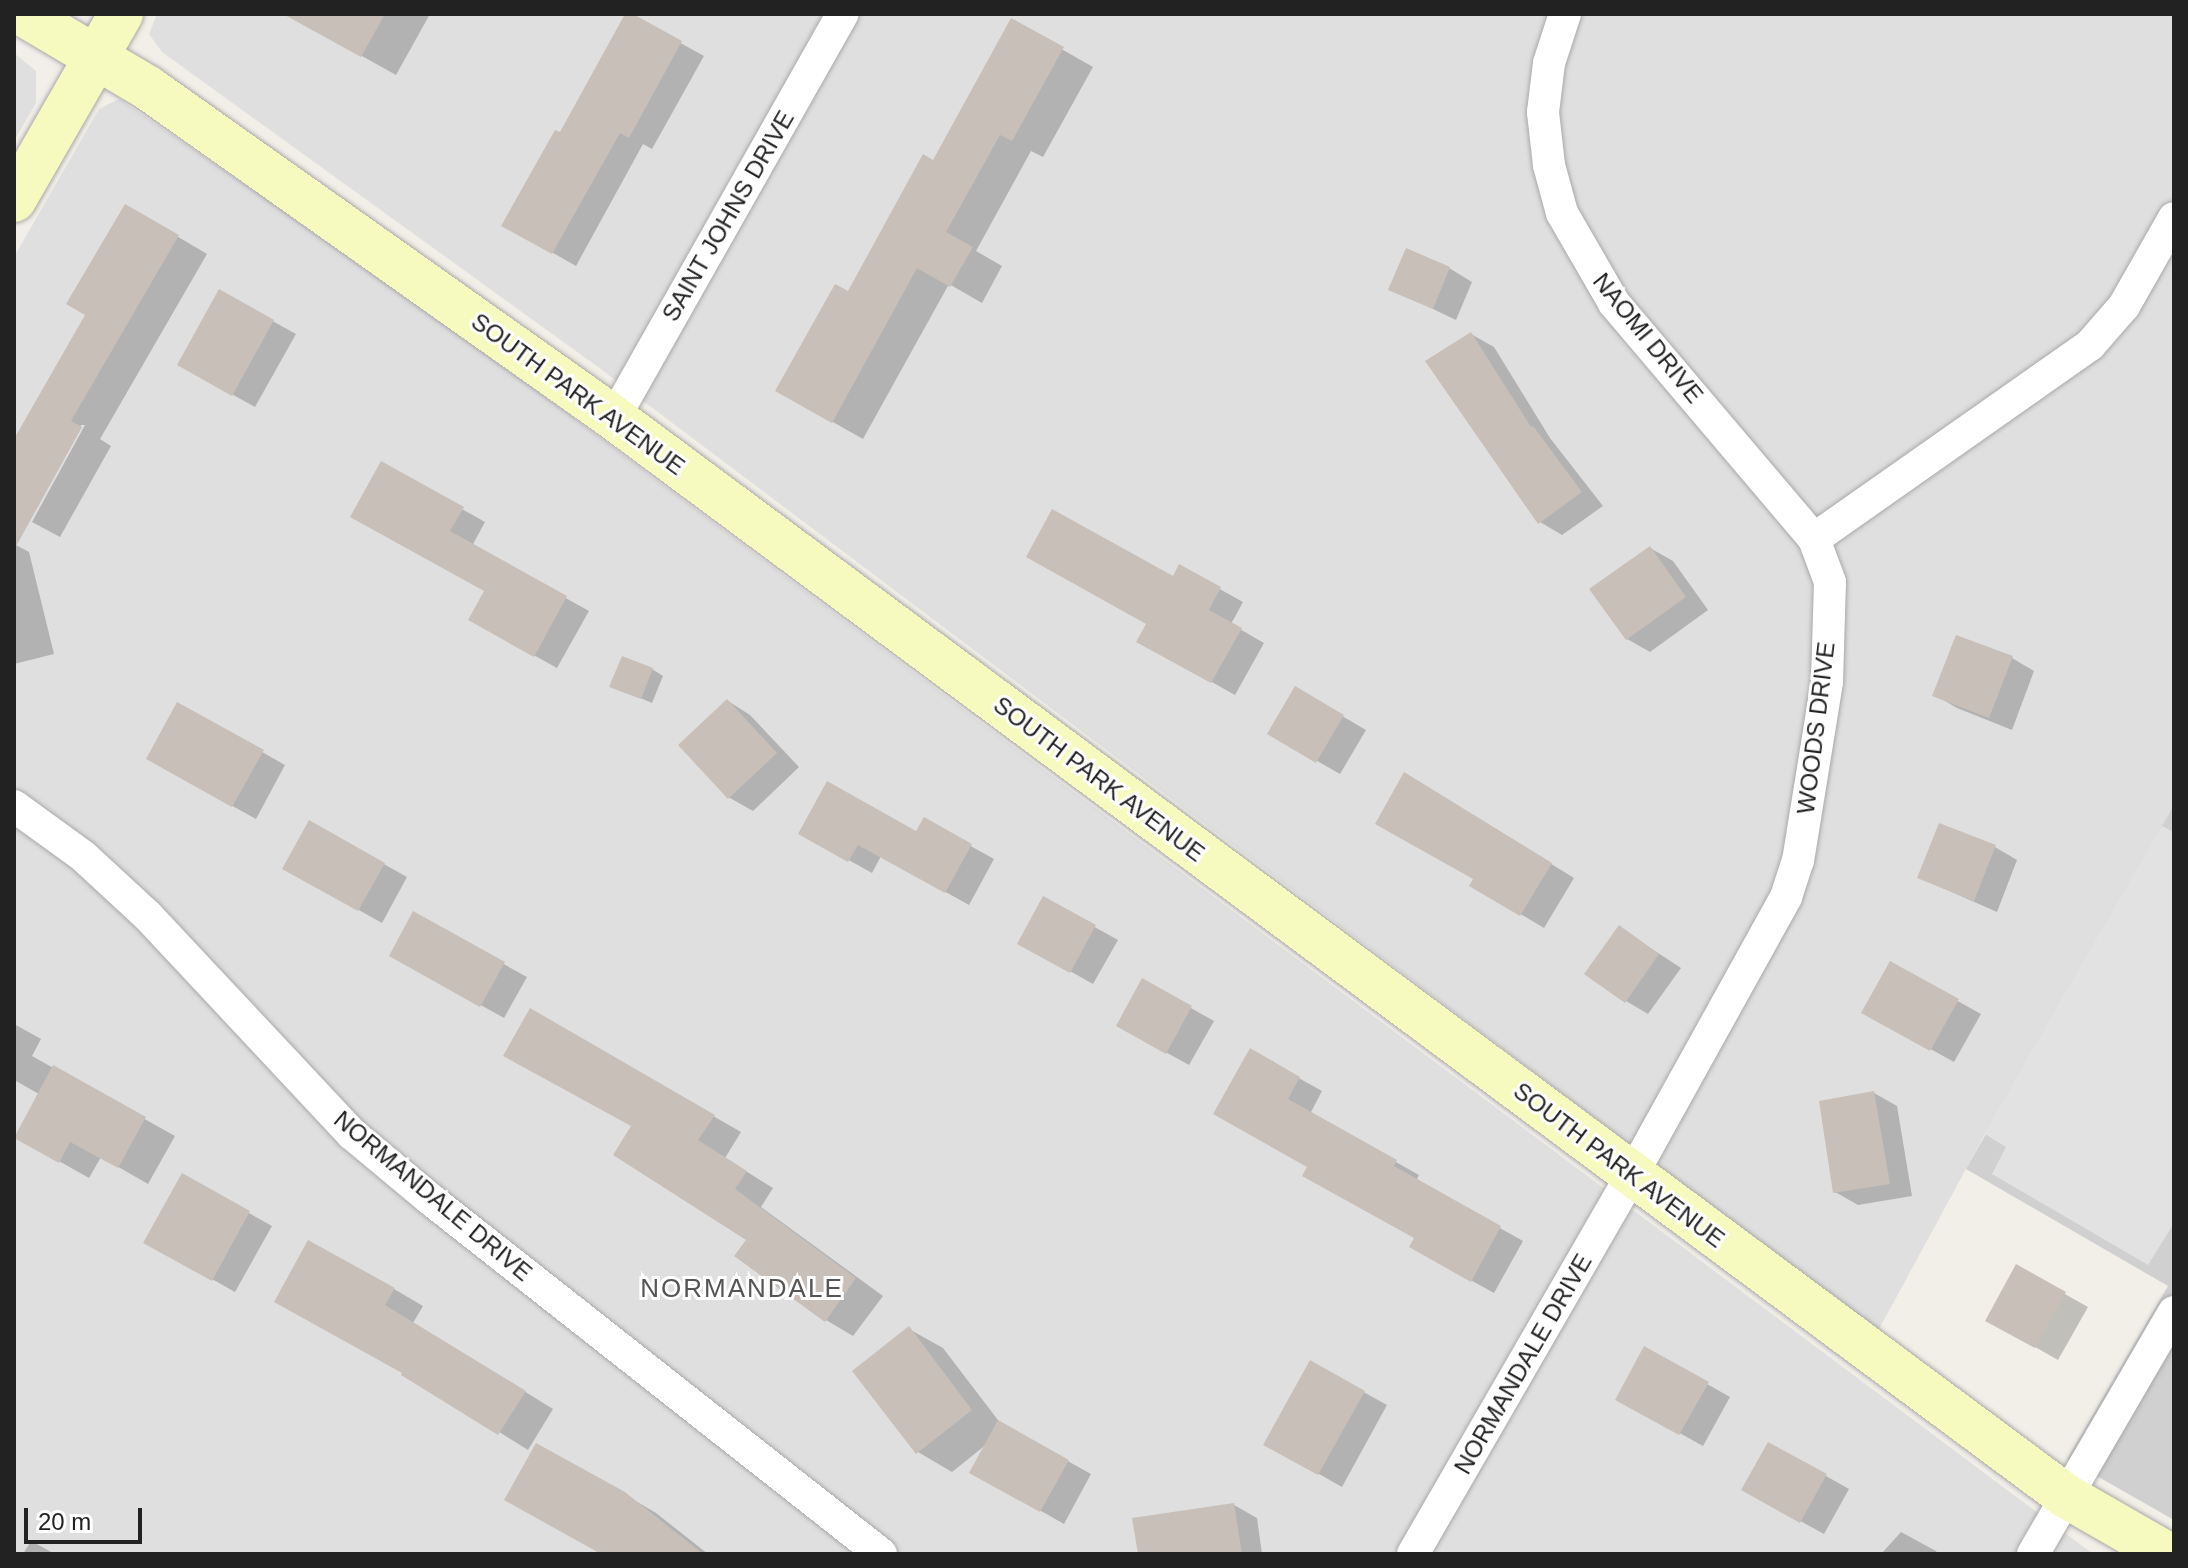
<!DOCTYPE html>
<html>
<head>
<meta charset="utf-8">
<style>
  body { margin:0 }
  #map { position:relative; width:2188px; height:1568px; overflow:hidden; background:#f2efe9; font-family:Helvetica,sans-serif }
  div>[style] { position:absolute }
  [style*='--x'] { left:calc(var(--x)*1px); top:calc(var(--y)*1px); width:calc(var(--w)*1px); rotate:calc(var(--a)*1deg) }
  .residential>* { inset:0; background:#e0dfdf }
  .religious>* { inset:0; background:#d0d0d0 }
  .parking>* { inset:0; background:#e2e2e2 }
  .shadow>* { inset:0; background:#0003 }
  .building>* { inset:0; background:#c7bfb8 }
  .roads { filter:drop-shadow(0 0 2px #a9a9a9) drop-shadow(0 0 2px #a9a9a9) }
  .street>* { height:32px; margin:-16px; padding:0 16px; transform-origin:16px; border-radius:16px; background:#fff }
  .secondary>* { height:44px; margin:-22px; padding:0 22px; transform-origin:22px; border-radius:22px; background:#f7fabf }
  span { translate:-50% -50%; white-space:nowrap; text-align:center; line-height:1.15; -webkit-text-stroke:6px #fff; paint-order:stroke }
  .street-label { font-size:24px; color:#222 }
  .neighbourhood-label { font-size:26px; color:#555; letter-spacing:2px }
  .frame { position:absolute; inset:0; border:16px solid #222; pointer-events:none }
  .scale { position:absolute; left:24px; top:1508px; width:118px; height:36px; box-sizing:border-box; border:4px solid #222; border-top:0; padding-left:10px; font-size:24px; line-height:28px; white-space:nowrap; color:#222; -webkit-text-stroke:6px #fff; paint-order:stroke }
</style>
</head>
<body>
<div id="map">
  <div class="residential">
    <div style="clip-path:polygon(157px 14px,2174px 14px,2174px 805px,1985px 1134px,1878px 1331px,598px 367px,162px 52px,149px 34px)"></div>
    <div style="clip-path:polygon(14px 53px,36px 71px,36px 103px,14px 141px)"></div>
    <div style="clip-path:polygon(119px 99px,421px 304px,2093px 1554px,14px 1554px,14px 257px,99px 109px)"></div>
  </div>
  <div class="religious">
    <div style="clip-path:polygon(2174px 805px,2174px 1520px,2067px 1459px,2168px 1286px,1966px 1169px)"></div>
  </div>
  <div class="parking">
    <div style="clip-path:polygon(2162px 826px,2174px 832px,2174px 1223px,2148px 1265px,1992px 1174px,2006px 1147px,1985px 1134px)"></div>
  </div>
  <div class="shadow">
    <div style="clip-path:polygon(287px 14px,430px 14px,396px 75px)"></div>
    <div style="clip-path:polygon(628px 14px,704px 56px,652px 149px,643px 144px,576px 266px,504px 225px,561px 135px)"></div>
    <div style="clip-path:polygon(1012px 21px,1093px 67px,1043px 157px,1031px 151px,976px 251px,1002px 266px,982px 303px,949px 284px,863px 439px,778px 391px,849px 294px,933px 162px)"></div>
    <div style="clip-path:polygon(126px 206px,207px 254px,100px 439px,111px 446px,60px 537px,32px 522px,85px 425px,81px 425px,28px 520px,14px 512px,14px 444px,88px 315px)"></div>
    <div style="clip-path:polygon(1449px 268px,1472px 282px,1456px 320px,1391px 289px)"></div>
    <div style="clip-path:polygon(220px 292px,296px 334px,255px 407px,179px 365px)"></div>
    <div style="clip-path:polygon(1471px 334px,1494px 347px,1550px 438px,1603px 506px,1562px 535px,1540px 522px)"></div>
    <div style="clip-path:polygon(382px 464px,485px 522px,472px 546px,589px 611px,557px 668px,471px 620px,487px 591px)"></div>
    <div style="clip-path:polygon(14px 544px,29px 552px,54px 654px,14px 664px)"></div>
    <div style="clip-path:polygon(1650px 548px,1673px 561px,1708px 610px,1650px 652px,1627px 639px)"></div>
    <div style="clip-path:polygon(1180px 567px,1243px 602px,1231px 624px,1264px 643px,1235px 695px,1139px 641px)"></div>
    <div style="clip-path:polygon(2012px 658px,2034px 671px,2012px 730px,1957px 708px,1935px 695px)"></div>
    <div style="clip-path:polygon(652px 669px,663px 676px,652px 703px,612px 686px)"></div>
    <div style="clip-path:polygon(1296px 689px,1366px 730px,1340px 774px,1270px 734px)"></div>
    <div style="clip-path:polygon(728px 701px,750px 715px,799px 767px,753px 811px,730px 798px,681px 745px)"></div>
    <div style="clip-path:polygon(178px 705px,285px 765px,256px 819px,148px 759px)"></div>
    <div style="clip-path:polygon(1428px 788px,1574px 878px,1544px 928px,1472px 885px,1476px 878px)"></div>
    <div style="clip-path:polygon(924px 820px,994px 859px,969px 905px,881px 856px,872px 873px,800px 833px,917px 833px)"></div>
    <div style="clip-path:polygon(310px 823px,407px 877px,382px 923px,284px 868px)"></div>
    <div style="clip-path:polygon(1995px 847px,2017px 860px,1997px 912px,1920px 878px)"></div>
    <div style="clip-path:polygon(1044px 899px,1118px 940px,1093px 984px,1020px 943px)"></div>
    <div style="clip-path:polygon(414px 914px,527px 977px,504px 1018px,391px 955px)"></div>
    <div style="clip-path:polygon(1620px 928px,1681px 968px,1648px 1014px,1626px 1001px)"></div>
    <div style="clip-path:polygon(1891px 964px,1981px 1014px,1954px 1062px,1864px 1012px)"></div>
    <div style="clip-path:polygon(1143px 981px,1214px 1021px,1189px 1065px,1118px 1026px)"></div>
    <div style="clip-path:polygon(530px 1011px,741px 1132px,725px 1158px,773px 1188px,761px 1207px,883px 1296px,853px 1336px,826px 1320px,634px 1126px)"></div>
    <div style="clip-path:polygon(14px 1024px,41px 1039px,32px 1056px,175px 1136px,148px 1184px,101px 1157px,89px 1178px,16px 1137px,39px 1094px,14px 1080px)"></div>
    <div style="clip-path:polygon(1250px 1051px,1322px 1091px,1310px 1114px,1419px 1175px,1416px 1181px,1523px 1241px,1494px 1293px,1411px 1247px,1416px 1238px,1310px 1166px)"></div>
    <div style="clip-path:polygon(1874px 1093px,1897px 1106px,1912px 1196px,1858px 1205px,1835px 1192px)"></div>
    <div style="clip-path:polygon(183px 1176px,272px 1226px,235px 1292px,146px 1242px)"></div>
    <div style="clip-path:polygon(2017px 1267px,2088px 1307px,2058px 1360px,1988px 1320px)"></div>
    <div style="clip-path:polygon(394px 1289px,423px 1306px,413px 1323px,553px 1409px,528px 1450px,405px 1373px,306px 1318px)"></div>
    <div style="clip-path:polygon(909px 1329px,943px 1348px,1001px 1424px,1091px 1474px,1064px 1524px,972px 1472px,987px 1444px,952px 1472px,918px 1452px)"></div>
    <div style="clip-path:polygon(1645px 1349px,1730px 1397px,1703px 1446px,1618px 1399px)"></div>
    <div style="clip-path:polygon(1311px 1363px,1387px 1405px,1342px 1487px,1266px 1444px)"></div>
    <div style="clip-path:polygon(1769px 1444px,1849px 1489px,1824px 1534px,1744px 1490px)"></div>
    <div style="clip-path:polygon(624px 1494px,656px 1513px,708px 1554px,604px 1554px)"></div>
    <div style="clip-path:polygon(1234px 1505px,1257px 1518px,1262px 1554px,1140px 1554px)"></div>
    <div style="clip-path:polygon(1901px 1532px,1936px 1551px,1938px 1554px,1881px 1554px)"></div>
    <div style="clip-path:polygon(31px 1541px,55px 1554px,23px 1554px)"></div>
  </div>
  <div class="building">
    <div style="clip-path:polygon(283px 14px,385px 14px,361px 57px)"></div>
    <div style="clip-path:polygon(625px 14px,633px 14px,682px 41px,629px 138px,620px 133px,552px 254px,501px 226px,555px 130px,560px 132px)"></div>
    <div style="clip-path:polygon(1011px 18px,1064px 47px,1012px 141px,1000px 135px,946px 232px,973px 247px,950px 287px,917px 268px,832px 423px,775px 391px,835px 284px,848px 291px,923px 154px,933px 160px)"></div>
    <div style="clip-path:polygon(125px 204px,179px 235px,71px 421px,82px 427px,14px 550px,14px 439px,85px 315px,66px 304px)"></div>
    <div style="clip-path:polygon(1406px 248px,1450px 267px,1433px 309px,1388px 290px)"></div>
    <div style="clip-path:polygon(219px 289px,274px 320px,232px 396px,177px 365px)"></div>
    <div style="clip-path:polygon(1471px 332px,1531px 427px,1533px 426px,1582px 492px,1538px 524px,1425px 361px)"></div>
    <div style="clip-path:polygon(381px 461px,464px 507px,450px 531px,567px 596px,534px 657px,468px 620px,484px 591px,350px 517px)"></div>
    <div style="clip-path:polygon(1052px 509px,1173px 576px,1179px 564px,1221px 587px,1209px 610px,1242px 628px,1211px 683px,1136px 642px,1146px 624px,1026px 557px)"></div>
    <div style="clip-path:polygon(1650px 546px,1686px 597px,1626px 640px,1589px 589px)"></div>
    <div style="clip-path:polygon(1956px 635px,2013px 656px,1989px 718px,1932px 696px)"></div>
    <div style="clip-path:polygon(622px 656px,653px 668px,641px 699px,609px 687px)"></div>
    <div style="clip-path:polygon(1295px 686px,1344px 715px,1316px 763px,1267px 734px)"></div>
    <div style="clip-path:polygon(727px 699px,777px 753px,728px 799px,678px 745px)"></div>
    <div style="clip-path:polygon(177px 702px,264px 750px,232px 807px,146px 759px)"></div>
    <div style="clip-path:polygon(1404px 772px,1552px 863px,1520px 916px,1469px 886px,1473px 879px,1375px 824px)"></div>
    <div style="clip-path:polygon(827px 781px,916px 831px,924px 817px,972px 844px,945px 893px,858px 845px,848px 862px,798px 834px)"></div>
    <div style="clip-path:polygon(309px 820px,385px 863px,358px 911px,282px 869px)"></div>
    <div style="clip-path:polygon(1939px 823px,1996px 845px,1974px 901px,1917px 878px)"></div>
    <div style="clip-path:polygon(1043px 896px,1096px 925px,1070px 973px,1017px 944px)"></div>
    <div style="clip-path:polygon(413px 911px,505px 962px,480px 1007px,389px 956px)"></div>
    <div style="clip-path:polygon(1619px 925px,1659px 954px,1625px 1003px,1584px 974px)"></div>
    <div style="clip-path:polygon(1890px 961px,1959px 999px,1930px 1051px,1861px 1013px)"></div>
    <div style="clip-path:polygon(1142px 978px,1192px 1006px,1166px 1054px,1116px 1026px)"></div>
    <div style="clip-path:polygon(530px 1008px,715px 1115px,698px 1140px,747px 1171px,735px 1189px,856px 1278px,825px 1322px,734px 1256px,746px 1240px,613px 1155px,631px 1126px,503px 1056px)"></div>
    <div style="clip-path:polygon(1250px 1048px,1300px 1077px,1288px 1099px,1397px 1160px,1394px 1166px,1501px 1226px,1471px 1282px,1409px 1247px,1414px 1238px,1302px 1176px,1307px 1167px,1213px 1114px)"></div>
    <div style="clip-path:polygon(53px 1065px,146px 1117px,118px 1168px,70px 1142px,59px 1163px,14px 1138px)"></div>
    <div style="clip-path:polygon(1874px 1091px,1890px 1184px,1833px 1193px,1819px 1101px)"></div>
    <div style="clip-path:polygon(182px 1173px,250px 1211px,212px 1281px,143px 1243px)"></div>
    <div style="clip-path:polygon(308px 1240px,395px 1288px,385px 1305px,526px 1391px,498px 1435px,401px 1375px,402px 1373px,274px 1302px)"></div>
    <div style="clip-path:polygon(2016px 1264px,2066px 1292px,2035px 1348px,1985px 1321px)"></div>
    <div style="clip-path:polygon(909px 1326px,972px 1410px,916px 1454px,852px 1371px)"></div>
    <div style="clip-path:polygon(1644px 1346px,1709px 1382px,1679px 1435px,1615px 1400px)"></div>
    <div style="clip-path:polygon(1310px 1360px,1365px 1391px,1318px 1475px,1263px 1445px)"></div>
    <div style="clip-path:polygon(998px 1420px,1069px 1460px,1040px 1512px,969px 1473px)"></div>
    <div style="clip-path:polygon(1768px 1442px,1827px 1474px,1800px 1523px,1741px 1490px)"></div>
    <div style="clip-path:polygon(536px 1443px,625px 1492px,703px 1554px,601px 1554px,504px 1500px)"></div>
    <div style="clip-path:polygon(1234px 1503px,1242px 1554px,1138px 1554px,1132px 1518px)"></div>
  </div>
  <div class="roads">
    <div class="street">
      <div style="--x:614;--y:418;--w:464;--a:-60.5"></div>
      <div style="--x:1814;--y:539;--w:337;--a:-35.1"></div>
      <div style="--x:2090;--y:345;--w:52;--a:-48.9"></div>
      <div style="--x:2124;--y:306;--w:101;--a:-60.4"></div>
      <div style="--x:14;--y:806;--w:85;--a:35.9"></div>
      <div style="--x:83;--y:856;--w:88;--a:42.7"></div>
      <div style="--x:148;--y:916;--w:299;--a:46.9"></div>
      <div style="--x:352;--y:1134;--w:102;--a:39.8"></div>
      <div style="--x:430;--y:1199;--w:574;--a:38.21"></div>
      <div style="--x:1413;--y:1554;--w:438;--a:-60"></div>
      <div style="--x:1632;--y:1175;--w:318;--a:-61"></div>
      <div style="--x:1786;--y:897;--w:38;--a:-72"></div>
      <div style="--x:1798;--y:861;--w:181;--a:-80.8"></div>
      <div style="--x:1827;--y:682;--w:100;--a:-88.3"></div>
      <div style="--x:1830;--y:582;--w:46;--a:-110.4"></div>
      <div style="--x:1814;--y:539;--w:309;--a:-130.3"></div>
      <div style="--x:1614;--y:303;--w:104;--a:-120"></div>
      <div style="--x:1562;--y:213;--w:50;--a:-105.2"></div>
      <div style="--x:1549;--y:165;--w:53;--a:-96.5"></div>
      <div style="--x:1543;--y:112;--w:49;--a:-83"></div>
      <div style="--x:1549;--y:63;--w:52;--a:-71.9"></div>
      <div style="--x:2033;--y:1554;--w:280;--a:-59.8"></div>
    </div>
    <div class="secondary">
      <div style="--x:23;--y:14;--w:145;--a:30.6"></div>
      <div style="--x:148;--y:88;--w:571;--a:35.3"></div>
      <div style="--x:614;--y:418;--w:1808;--a:36.59"></div>
      <div style="--x:2066;--y:1496;--w:116;--a:29.9"></div>
      <div style="--x:14;--y:200;--w:215;--a:-60.1"></div>
    </div>
  </div>
  <div class="street-label">
    <span style="left:728px;top:216px;rotate:-60deg">SAINT JOHNS DRIVE</span>
    <span style="left:1648px;top:338px;rotate:51deg">NAOMI DRIVE</span>
    <span style="left:578px;top:394px;rotate:36deg">SOUTH PARK AVENUE</span>
    <span style="left:1816px;top:728px;rotate:-83deg">WOODS DRIVE</span>
    <span style="left:1099px;top:779px;rotate:37deg">SOUTH PARK AVENUE</span>
    <span style="left:1619px;top:1165px;rotate:37deg">SOUTH PARK AVENUE</span>
    <span style="left:433px;top:1196px;rotate:40deg">NORMANDALE DRIVE</span>
    <span style="left:1523px;top:1364px;rotate:-60deg">NORMANDALE DRIVE</span>
  </div>
  <div class="neighbourhood-label">
    <span style="left:742px;top:1289px">NORMANDALE</span>
  </div>
  <div class="frame"></div>
  <div class="scale">20 m</div>
</div>
</body>
</html>
